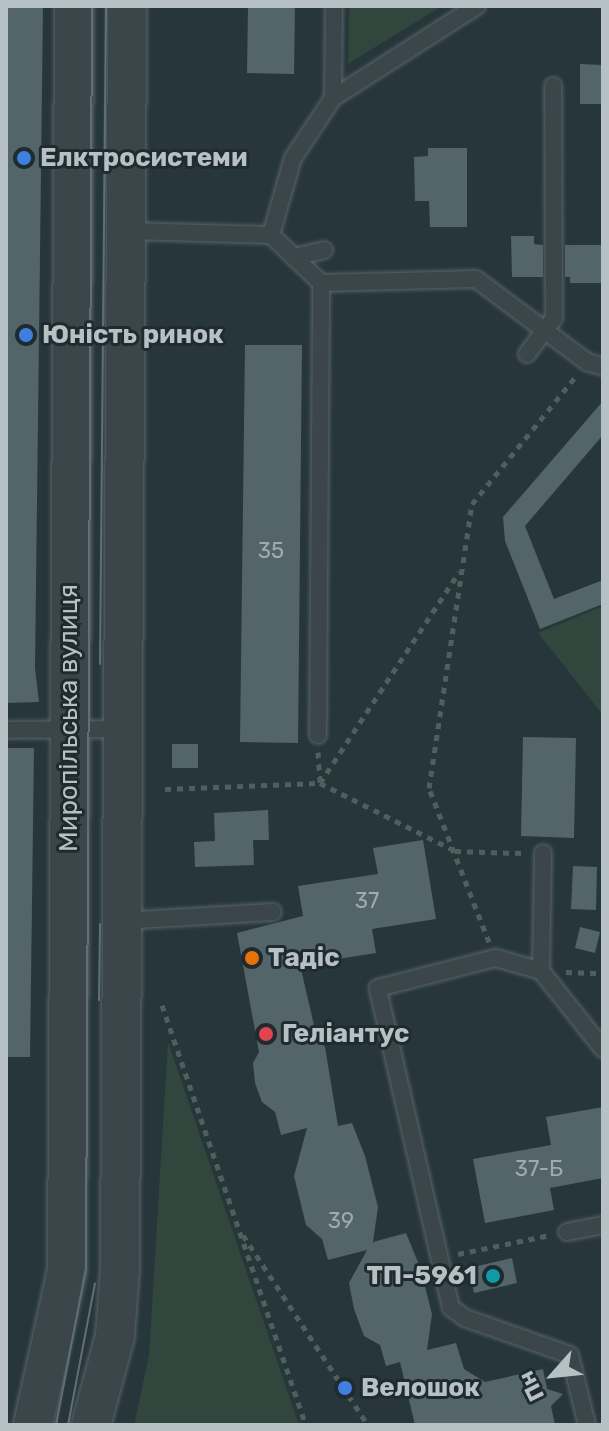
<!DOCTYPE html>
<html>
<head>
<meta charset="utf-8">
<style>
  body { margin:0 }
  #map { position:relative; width:609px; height:1431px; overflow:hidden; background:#26363a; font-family:Rubik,sans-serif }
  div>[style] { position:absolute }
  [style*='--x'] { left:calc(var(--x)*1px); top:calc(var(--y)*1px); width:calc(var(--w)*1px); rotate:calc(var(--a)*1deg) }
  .green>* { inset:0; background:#31463d }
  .building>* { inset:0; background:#54656a }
  .path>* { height:5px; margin-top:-2.5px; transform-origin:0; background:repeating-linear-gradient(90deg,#4f605c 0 6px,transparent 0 12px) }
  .roads { filter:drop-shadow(0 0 2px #586468) drop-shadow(0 0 2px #586468) }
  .service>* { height:16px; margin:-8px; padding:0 8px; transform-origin:8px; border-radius:8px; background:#3a464a }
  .tertiary>* { height:38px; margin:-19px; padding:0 19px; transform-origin:19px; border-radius:19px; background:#3a464a }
  .tram>* { height:2px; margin:-1px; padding:0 1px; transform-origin:1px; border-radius:1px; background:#606f74 }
  .dots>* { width:22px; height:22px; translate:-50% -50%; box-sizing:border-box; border:4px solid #1f2b2f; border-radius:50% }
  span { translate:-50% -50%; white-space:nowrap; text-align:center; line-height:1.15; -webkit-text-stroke:6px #1f2b2f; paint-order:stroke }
  .number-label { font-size:22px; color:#9daaae }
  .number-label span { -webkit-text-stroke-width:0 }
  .poi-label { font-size:26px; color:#b5c1c5; font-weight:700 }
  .left { translate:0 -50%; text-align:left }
  .right { translate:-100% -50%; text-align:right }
  .street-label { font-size:26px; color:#b5c1c5 }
  .frame { position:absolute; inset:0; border:8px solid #b5c1c5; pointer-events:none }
  .north { position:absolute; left:513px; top:1335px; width:80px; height:80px; -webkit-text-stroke:6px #1f2b2f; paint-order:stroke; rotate:243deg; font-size:22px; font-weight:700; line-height:32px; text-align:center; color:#b5c1c5 }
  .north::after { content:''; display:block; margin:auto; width:28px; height:36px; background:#b5c1c5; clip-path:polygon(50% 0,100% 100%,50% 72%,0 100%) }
</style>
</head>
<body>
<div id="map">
  <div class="green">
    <div style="clip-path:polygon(349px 6px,442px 6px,348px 64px)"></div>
    <div style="clip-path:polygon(603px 606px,603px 715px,538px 633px)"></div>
    <div style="clip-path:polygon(168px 1042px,299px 1425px,134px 1425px,149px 1355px)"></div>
  </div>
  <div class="building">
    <div style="clip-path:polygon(6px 6px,43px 6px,35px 668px,39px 702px,6px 703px)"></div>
    <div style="clip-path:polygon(248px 6px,295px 6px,294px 74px,247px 73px)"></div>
    <div style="clip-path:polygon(580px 64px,603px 65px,603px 104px,580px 104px)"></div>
    <div style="clip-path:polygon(428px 148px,467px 148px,467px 227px,430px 227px,429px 201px,415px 201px,414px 157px,428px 156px)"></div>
    <div style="clip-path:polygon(511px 236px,534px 236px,534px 244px,543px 245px,543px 277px,512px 277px)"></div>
    <div style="clip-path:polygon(565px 245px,603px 245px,603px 283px,570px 283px,570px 277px,565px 277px)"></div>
    <div style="clip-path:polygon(245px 345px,302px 345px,298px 743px,240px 742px)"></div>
    <div style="clip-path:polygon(603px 401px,603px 435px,525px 526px,554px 599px,603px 580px,603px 604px,540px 629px,505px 541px,503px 517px)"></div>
    <div style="clip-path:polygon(523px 737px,576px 738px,574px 838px,521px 836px)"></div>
    <div style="clip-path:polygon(172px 744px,198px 744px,198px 768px,172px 768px)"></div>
    <div style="clip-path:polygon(6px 748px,34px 748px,30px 1057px,6px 1057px)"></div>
    <div style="clip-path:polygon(268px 810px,269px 840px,253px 840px,254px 865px,195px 867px,194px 842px,215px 841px,214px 813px)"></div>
    <div style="clip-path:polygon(423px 840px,436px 919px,372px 929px,376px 953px,300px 965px,317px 1038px,325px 1047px,338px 1126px,352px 1123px,365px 1156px,378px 1207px,373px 1242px,406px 1233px,420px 1267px,432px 1314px,427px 1350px,456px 1343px,464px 1369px,485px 1382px,543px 1369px,547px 1389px,563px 1394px,551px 1406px,555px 1425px,415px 1425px,400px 1362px,386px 1366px,380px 1345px,364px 1336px,354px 1309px,349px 1283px,367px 1250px,328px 1260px,322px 1239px,306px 1225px,294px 1176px,307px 1128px,281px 1135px,275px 1112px,262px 1102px,255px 1083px,253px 1063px,259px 1052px,237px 933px,303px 916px,298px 886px,378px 874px,373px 848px)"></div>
    <div style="clip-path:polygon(573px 866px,597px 867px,596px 910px,571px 909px)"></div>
    <div style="clip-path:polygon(580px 927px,600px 932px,595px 953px,575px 948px)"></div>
    <div style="clip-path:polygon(603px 1107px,603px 1178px,550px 1188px,554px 1210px,485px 1223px,473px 1159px,551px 1145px,546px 1117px)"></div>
    <div style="clip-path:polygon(512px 1258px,517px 1283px,474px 1293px,469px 1268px)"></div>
  </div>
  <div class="path">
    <div style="--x:318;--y:752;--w:31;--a:86"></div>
    <div style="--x:320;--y:783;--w:151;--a:26.7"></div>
    <div style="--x:455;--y:851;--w:67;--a:1.7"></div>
    <div style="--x:165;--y:789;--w:155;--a:-2.2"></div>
    <div style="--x:320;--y:783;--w:253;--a:-56.6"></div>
    <div style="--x:489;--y:942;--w:165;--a:-111.3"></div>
    <div style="--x:429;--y:788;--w:287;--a:-81.4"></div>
    <div style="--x:472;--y:504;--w:165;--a:-50.9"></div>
    <div style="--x:566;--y:972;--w:37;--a:2"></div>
    <div style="--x:162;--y:1005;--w:444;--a:71.1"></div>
    <div style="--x:243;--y:1235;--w:227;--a:56.7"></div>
    <div style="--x:458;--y:1254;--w:94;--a:-11.7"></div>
  </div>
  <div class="roads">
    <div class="service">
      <div style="--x:333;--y:98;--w:92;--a:-89.4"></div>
      <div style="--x:129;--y:231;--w:142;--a:1.6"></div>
      <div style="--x:271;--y:235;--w:69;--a:43.8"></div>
      <div style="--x:321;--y:283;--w:155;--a:-1.5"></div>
      <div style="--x:476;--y:279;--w:139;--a:36.8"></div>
      <div style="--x:587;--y:362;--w:17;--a:17"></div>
      <div style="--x:271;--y:235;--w:80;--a:-74.1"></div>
      <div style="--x:293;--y:158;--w:72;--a:-56.3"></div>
      <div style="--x:333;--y:98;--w:171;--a:-32.6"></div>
      <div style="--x:294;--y:257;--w:31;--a:-13"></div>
      <div style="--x:527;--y:354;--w:45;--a:-53.1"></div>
      <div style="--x:554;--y:318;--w:232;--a:-90.2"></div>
      <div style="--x:6;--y:730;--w:116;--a:-0.5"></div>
      <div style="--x:318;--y:735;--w:452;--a:-89.6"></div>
      <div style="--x:120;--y:921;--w:153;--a:-3.4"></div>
      <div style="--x:541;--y:971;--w:118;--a:-89"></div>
      <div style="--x:567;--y:1232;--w:37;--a:-11"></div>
      <div style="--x:587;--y:1425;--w:72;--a:-103.7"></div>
      <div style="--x:570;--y:1355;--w:111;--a:-160.6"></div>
      <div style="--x:465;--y:1318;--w:17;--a:-144"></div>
      <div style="--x:451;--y:1308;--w:328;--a:-102.9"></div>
      <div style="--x:378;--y:988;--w:122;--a:-14.3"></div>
      <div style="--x:496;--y:958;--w:47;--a:16.1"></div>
      <div style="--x:541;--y:971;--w:100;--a:51.5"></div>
    </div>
    <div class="tertiary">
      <div style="--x:33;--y:1425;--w:158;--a:-77.6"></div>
      <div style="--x:67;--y:1271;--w:1265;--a:-89.68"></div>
      <div style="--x:91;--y:1425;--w:92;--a:-74.9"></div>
      <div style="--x:115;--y:1336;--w:66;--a:-85.7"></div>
      <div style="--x:120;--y:1270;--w:1264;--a:-89.68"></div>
    </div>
  </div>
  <div class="tram">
    <div style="--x:100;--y:664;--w:658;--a:-89.48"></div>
    <div style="--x:99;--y:1000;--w:76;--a:-89.2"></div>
    <div style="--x:56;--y:1425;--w:160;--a:-79.2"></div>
    <div style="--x:86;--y:1268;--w:1262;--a:-89.73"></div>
    <div style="--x:68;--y:1425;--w:144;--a:-79.2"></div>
  </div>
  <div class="dots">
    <div style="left:24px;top:158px;background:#3f7fe0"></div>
    <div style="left:26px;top:335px;background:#3f7fe0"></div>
    <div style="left:252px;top:958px;background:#e8710a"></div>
    <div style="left:266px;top:1034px;background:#e0444e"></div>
    <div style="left:493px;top:1276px;background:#0f9aa8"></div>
    <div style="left:345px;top:1388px;background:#3f7fe0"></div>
  </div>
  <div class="number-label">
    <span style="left:271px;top:551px">35</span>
    <span style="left:367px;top:901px">37</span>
    <span style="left:539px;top:1169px">37-Б</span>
    <span style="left:341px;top:1221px">39</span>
  </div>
  <div class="poi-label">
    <span class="left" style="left:40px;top:158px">Елктросистеми</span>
    <span class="left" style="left:42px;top:335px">Юність ринок</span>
    <span class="left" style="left:268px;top:958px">Тадіс</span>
    <span class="left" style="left:282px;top:1034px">Геліантус</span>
    <span class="right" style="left:477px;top:1276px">ТП-5961</span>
    <span class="left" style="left:361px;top:1388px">Велошок</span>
  </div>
  <div class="street-label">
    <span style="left:69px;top:718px;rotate:-90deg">Миропільська вулиця</span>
  </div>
  <div class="frame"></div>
  <div class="north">Пн</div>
</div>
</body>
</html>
